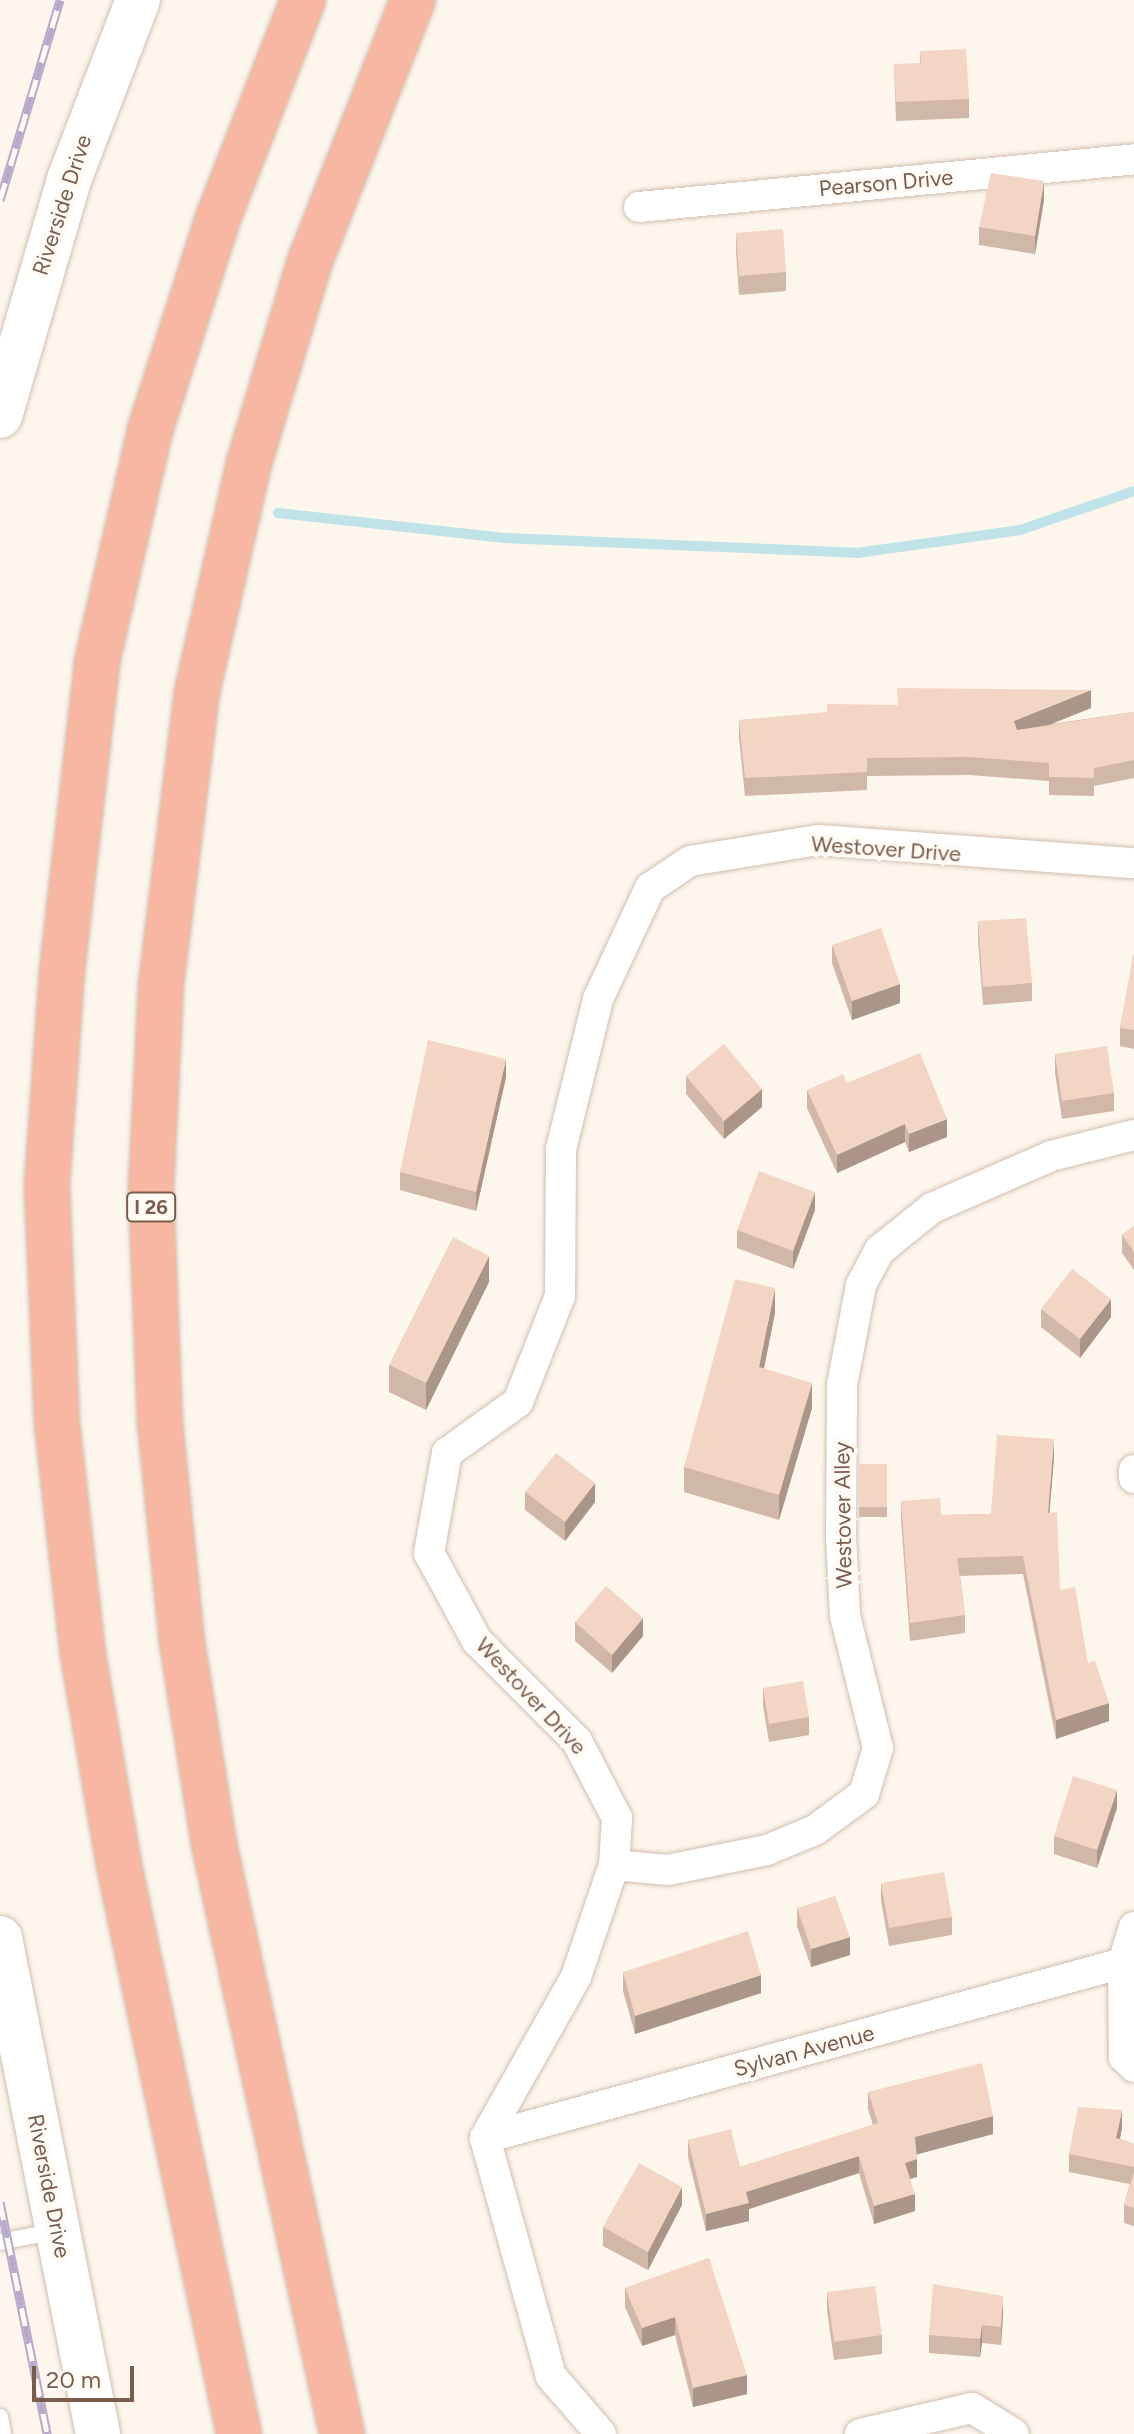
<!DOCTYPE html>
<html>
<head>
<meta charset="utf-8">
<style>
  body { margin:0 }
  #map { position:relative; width:1134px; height:2434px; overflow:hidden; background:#fdf6ec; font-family:Figtree,sans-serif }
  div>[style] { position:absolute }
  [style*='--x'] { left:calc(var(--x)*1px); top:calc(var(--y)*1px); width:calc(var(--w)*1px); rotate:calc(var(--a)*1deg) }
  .stream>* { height:10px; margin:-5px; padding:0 5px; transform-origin:5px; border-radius:5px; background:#bfe3e8 }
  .roads { filter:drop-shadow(0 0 2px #d1beb0) drop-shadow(0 0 2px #d1beb0) }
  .service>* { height:16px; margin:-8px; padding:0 8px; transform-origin:8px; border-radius:8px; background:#fff }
  .minor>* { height:30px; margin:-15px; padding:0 15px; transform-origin:15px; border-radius:15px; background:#fff }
  .secondary>* { height:44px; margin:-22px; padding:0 22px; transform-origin:22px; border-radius:22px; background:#fff }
  .motorway>* { height:44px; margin:-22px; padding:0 22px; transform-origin:22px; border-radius:22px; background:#f7b7a3 }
  .rail>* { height:9px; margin-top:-4.5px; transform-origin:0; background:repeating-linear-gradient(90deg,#fffaf3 0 18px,#b9a8c9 0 36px); box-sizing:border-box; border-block:2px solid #b9a8c9 }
  .wall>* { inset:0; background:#d1b7a8 }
  .shaded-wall>* { inset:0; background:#aa9588 }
  .building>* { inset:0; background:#f3d5c3 }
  span { translate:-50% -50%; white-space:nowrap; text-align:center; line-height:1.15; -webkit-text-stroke:8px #fffaf3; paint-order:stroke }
  .shield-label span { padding:2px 6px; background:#fffaf3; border:2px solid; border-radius:6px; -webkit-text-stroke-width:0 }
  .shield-label { font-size:20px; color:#7a5c4d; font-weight:700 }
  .street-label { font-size:22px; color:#7a5c4d }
  .scale { position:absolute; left:32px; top:2366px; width:102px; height:36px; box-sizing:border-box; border:4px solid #7a5c4d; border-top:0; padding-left:10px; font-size:24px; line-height:28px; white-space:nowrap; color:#7a5c4d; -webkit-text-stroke:6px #fffaf3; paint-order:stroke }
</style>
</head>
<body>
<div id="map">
  <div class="stream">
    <div style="--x:278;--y:513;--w:228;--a:6.3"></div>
    <div style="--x:505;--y:538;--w:352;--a:2.4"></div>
    <div style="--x:857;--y:553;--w:165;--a:-8"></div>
    <div style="--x:1020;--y:530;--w:120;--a:-18.9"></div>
  </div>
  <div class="roads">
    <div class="service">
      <div style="--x:0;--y:2242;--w:58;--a:-10.9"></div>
      <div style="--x:0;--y:2417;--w:17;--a:80"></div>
    </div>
    <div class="minor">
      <div style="--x:639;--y:207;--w:497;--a:-5.5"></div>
      <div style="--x:1134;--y:1470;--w:8;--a:90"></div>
      <div style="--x:614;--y:1865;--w:54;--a:5.3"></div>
      <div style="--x:668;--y:1870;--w:101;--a:-11.4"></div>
      <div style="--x:767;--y:1850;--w:52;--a:-22.6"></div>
      <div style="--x:815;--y:1830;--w:61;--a:-36.3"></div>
      <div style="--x:864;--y:1794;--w:48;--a:-73.1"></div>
      <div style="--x:878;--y:1748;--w:136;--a:-104"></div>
      <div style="--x:845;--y:1616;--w:79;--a:-92.9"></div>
      <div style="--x:841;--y:1537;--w:152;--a:-89.6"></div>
      <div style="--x:842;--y:1385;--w:102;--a:-79.2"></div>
      <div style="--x:861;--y:1285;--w:40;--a:-62"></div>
      <div style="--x:880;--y:1250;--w:67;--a:-38.9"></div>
      <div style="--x:932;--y:1208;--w:130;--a:-23.6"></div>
      <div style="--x:1051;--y:1156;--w:86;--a:-14.2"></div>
      <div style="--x:1134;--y:1927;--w:38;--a:107"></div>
      <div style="--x:1123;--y:1963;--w:94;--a:89.4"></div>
      <div style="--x:1124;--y:2057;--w:14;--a:45"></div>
      <div style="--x:485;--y:2138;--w:662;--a:-15.34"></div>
      <div style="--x:601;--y:2434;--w:77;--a:-130.8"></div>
      <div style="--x:551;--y:2376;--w:247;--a:-105.5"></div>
      <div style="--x:485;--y:2138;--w:185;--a:-60.5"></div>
      <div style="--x:576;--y:1977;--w:118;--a:-71.3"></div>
      <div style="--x:614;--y:1865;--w:47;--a:-86.3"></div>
      <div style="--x:617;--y:1818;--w:87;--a:-117.5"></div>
      <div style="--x:577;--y:1741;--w:141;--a:-135"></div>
      <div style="--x:477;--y:1641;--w:100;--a:-118.6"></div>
      <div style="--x:429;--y:1553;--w:102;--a:-79.8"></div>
      <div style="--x:447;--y:1453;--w:87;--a:-35.7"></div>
      <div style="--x:518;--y:1402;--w:114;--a:-68.4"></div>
      <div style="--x:560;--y:1296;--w:147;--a:-89.6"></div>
      <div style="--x:561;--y:1149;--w:154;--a:-76.1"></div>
      <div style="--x:598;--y:999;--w:123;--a:-64.9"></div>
      <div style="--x:650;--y:888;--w:48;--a:-34"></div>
      <div style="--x:690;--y:861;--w:130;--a:-9.3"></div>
      <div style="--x:818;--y:840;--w:317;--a:4.2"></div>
      <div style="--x:860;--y:2434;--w:115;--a:-13.1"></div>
      <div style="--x:972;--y:2408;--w:49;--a:31.8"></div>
    </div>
    <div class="secondary">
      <div style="--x:0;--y:416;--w:249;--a:-73.7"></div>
      <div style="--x:70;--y:177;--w:190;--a:-69"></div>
      <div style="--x:0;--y:1938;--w:506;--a:78.82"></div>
    </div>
    <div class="motorway">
      <div style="--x:239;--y:2434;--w:582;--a:-101.91"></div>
      <div style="--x:119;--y:1865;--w:213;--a:-99.7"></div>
      <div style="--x:83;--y:1655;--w:231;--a:-96.4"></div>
      <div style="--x:57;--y:1425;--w:240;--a:-92.4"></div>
      <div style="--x:47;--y:1185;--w:215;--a:-86"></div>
      <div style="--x:62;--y:971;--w:311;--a:-83.5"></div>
      <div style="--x:97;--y:662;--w:238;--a:-77.1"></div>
      <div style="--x:150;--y:430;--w:223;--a:-72.2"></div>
      <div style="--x:218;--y:218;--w:234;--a:-68.7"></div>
      <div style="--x:342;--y:2434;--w:604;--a:-102.24"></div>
      <div style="--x:214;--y:1844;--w:204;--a:-99"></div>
      <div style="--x:182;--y:1643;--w:220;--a:-95.7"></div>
      <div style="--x:160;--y:1424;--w:235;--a:-92.2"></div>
      <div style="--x:151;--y:1189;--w:204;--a:-87.2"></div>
      <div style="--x:161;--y:985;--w:295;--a:-83"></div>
      <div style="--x:197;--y:692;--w:235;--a:-77.2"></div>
      <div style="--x:249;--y:463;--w:211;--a:-73.2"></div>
      <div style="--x:310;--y:261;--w:281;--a:-68.5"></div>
    </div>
  </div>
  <div class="rail">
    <div style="--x:0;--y:200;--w:209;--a:-73.3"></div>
    <div style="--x:0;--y:2202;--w:237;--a:78.5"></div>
  </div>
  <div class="wall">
    <div style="clip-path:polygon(920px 51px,969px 99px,969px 118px,896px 121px,894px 64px,920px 64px)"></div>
    <div style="clip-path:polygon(1044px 200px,1035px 254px,979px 245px,979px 227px)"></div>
    <div style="clip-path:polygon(736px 233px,786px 272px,786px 291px,739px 295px,736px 251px)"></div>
    <div style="clip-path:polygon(1091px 708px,1051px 724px,1134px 712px,1134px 778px,1094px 786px,1094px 796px,1049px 795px,1049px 781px,970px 775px,867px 776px,867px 790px,745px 796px,739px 738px,739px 720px)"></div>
    <div style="clip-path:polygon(978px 921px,1032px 983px,1032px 1001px,983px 1005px,978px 940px)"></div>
    <div style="clip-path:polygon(832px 945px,900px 1003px,852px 1020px,832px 963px)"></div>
    <div style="clip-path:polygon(1134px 955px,1134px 1049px,1120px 1046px,1120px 1028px)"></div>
    <div style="clip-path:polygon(1055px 1054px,1114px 1093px,1114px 1111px,1062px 1119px,1055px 1073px)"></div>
    <div style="clip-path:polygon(686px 1076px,762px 1107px,724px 1139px,686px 1094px)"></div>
    <div style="clip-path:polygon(506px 1077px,476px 1211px,400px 1190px,400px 1172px)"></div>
    <div style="clip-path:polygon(847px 1083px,947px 1137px,909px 1152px,905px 1142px,837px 1173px,807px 1108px,807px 1090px)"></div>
    <div style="clip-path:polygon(815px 1210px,793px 1269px,737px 1248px,737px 1230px)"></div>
    <div style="clip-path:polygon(1134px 1226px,1134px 1270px,1122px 1253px,1122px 1235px)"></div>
    <div style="clip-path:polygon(489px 1282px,426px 1410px,389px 1392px,389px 1365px)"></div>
    <div style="clip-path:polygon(1041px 1309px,1111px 1317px,1080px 1358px,1041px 1327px)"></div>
    <div style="clip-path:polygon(775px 1313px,764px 1369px,812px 1408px,779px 1520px,684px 1492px,684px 1467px)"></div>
    <div style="clip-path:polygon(1054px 1457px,1049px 1513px,1060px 1590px,1109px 1721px,1056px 1739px,1023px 1574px,960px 1576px,965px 1615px,965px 1633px,910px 1641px,901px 1519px,901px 1501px,941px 1515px,991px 1514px)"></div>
    <div style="clip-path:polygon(859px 1464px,887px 1464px,887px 1517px,859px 1517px)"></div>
    <div style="clip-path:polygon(525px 1492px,595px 1502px,565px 1541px,525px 1510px)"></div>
    <div style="clip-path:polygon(575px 1622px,643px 1636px,612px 1673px,575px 1641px)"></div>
    <div style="clip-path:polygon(763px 1688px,809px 1717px,809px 1735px,769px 1742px,763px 1706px)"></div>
    <div style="clip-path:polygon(1117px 1808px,1097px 1868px,1054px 1854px,1054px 1836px)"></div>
    <div style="clip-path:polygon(881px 1883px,952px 1917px,952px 1935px,889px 1946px,881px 1901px)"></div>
    <div style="clip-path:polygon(797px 1908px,850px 1955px,811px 1967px,797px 1926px)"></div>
    <div style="clip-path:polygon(623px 1972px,761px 1993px,635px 2034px,623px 1991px)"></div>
    <div style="clip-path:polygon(868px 2092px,993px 2134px,917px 2154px,917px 2177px,910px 2179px,915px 2211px,874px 2224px,859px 2173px,749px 2209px,749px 2221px,706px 2231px,688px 2157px,688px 2140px,740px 2167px,873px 2125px,868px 2109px)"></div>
    <div style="clip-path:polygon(1122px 2128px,1120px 2139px,1134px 2144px,1134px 2226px,1124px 2223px,1124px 2205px,1130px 2184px,1069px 2172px,1069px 2154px)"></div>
    <div style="clip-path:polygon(682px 2205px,648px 2270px,603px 2246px,603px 2227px)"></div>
    <div style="clip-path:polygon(709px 2258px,747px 2394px,693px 2407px,675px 2335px,642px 2346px,625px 2307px,625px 2288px)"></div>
    <div style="clip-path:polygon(827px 2292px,882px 2335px,882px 2354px,834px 2360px,827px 2310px)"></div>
    <div style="clip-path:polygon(1003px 2314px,1001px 2345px,982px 2343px,980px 2357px,929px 2353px,929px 2335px)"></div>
  </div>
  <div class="shaded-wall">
    <div style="clip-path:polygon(1044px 181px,1044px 200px,1035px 254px,1035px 236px)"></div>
    <div style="clip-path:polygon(1091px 690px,1091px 708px,1014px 739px,1014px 721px)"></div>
    <div style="clip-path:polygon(900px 984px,900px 1003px,852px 1020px,852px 1001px)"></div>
    <div style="clip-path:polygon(506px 1059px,506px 1077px,476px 1211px,476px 1192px)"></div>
    <div style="clip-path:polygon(762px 1089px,762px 1107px,724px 1139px,724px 1121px)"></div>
    <div style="clip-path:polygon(947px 1119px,947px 1137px,909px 1152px,909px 1134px)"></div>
    <div style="clip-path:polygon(905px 1124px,905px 1142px,837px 1173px,837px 1155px)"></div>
    <div style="clip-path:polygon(815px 1192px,815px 1210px,793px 1269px,793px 1251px)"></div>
    <div style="clip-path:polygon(489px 1256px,489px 1282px,426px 1410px,426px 1383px)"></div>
    <div style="clip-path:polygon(775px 1288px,775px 1313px,759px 1392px,759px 1367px)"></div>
    <div style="clip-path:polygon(1111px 1299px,1111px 1317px,1080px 1358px,1080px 1339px)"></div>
    <div style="clip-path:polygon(812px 1383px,812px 1408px,779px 1520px,779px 1495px)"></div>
    <div style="clip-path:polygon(1054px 1439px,1054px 1457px,1048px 1531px,1048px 1513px)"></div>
    <div style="clip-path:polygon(595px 1483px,595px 1502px,565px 1541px,565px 1522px)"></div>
    <div style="clip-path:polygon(643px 1618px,643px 1636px,612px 1673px,612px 1655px)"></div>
    <div style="clip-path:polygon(1109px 1703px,1109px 1721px,1056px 1739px,1056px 1720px)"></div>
    <div style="clip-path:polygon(1117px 1790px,1117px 1808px,1097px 1868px,1097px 1850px)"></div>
    <div style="clip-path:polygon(850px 1937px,850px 1955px,811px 1967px,811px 1949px)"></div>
    <div style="clip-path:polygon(761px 1975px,761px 1993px,635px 2034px,635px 2016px)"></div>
    <div style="clip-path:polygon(1122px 2110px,1122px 2128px,1116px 2156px,1116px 2138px)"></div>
    <div style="clip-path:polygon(993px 2116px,993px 2134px,915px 2155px,915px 2137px)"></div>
    <div style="clip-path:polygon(859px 2156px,859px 2173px,749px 2209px,749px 2221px,706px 2231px,706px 2214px,746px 2192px)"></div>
    <div style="clip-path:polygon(917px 2159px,917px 2177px,905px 2180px,905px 2163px)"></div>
    <div style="clip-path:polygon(682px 2187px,682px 2205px,648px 2270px,648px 2252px)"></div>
    <div style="clip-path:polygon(915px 2194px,915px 2211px,874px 2224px,874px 2206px)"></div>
    <div style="clip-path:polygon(1003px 2296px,1003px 2314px,1001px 2345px,1001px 2327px)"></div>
    <div style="clip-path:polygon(675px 2317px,675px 2335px,642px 2346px,642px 2328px)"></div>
    <div style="clip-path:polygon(982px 2325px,982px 2343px,980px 2357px,980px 2339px)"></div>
    <div style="clip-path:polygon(747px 2375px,747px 2394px,693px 2407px,693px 2388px)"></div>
  </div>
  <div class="building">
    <div style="clip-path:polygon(966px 49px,969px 99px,896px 102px,894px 64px,921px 63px,920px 51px)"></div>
    <div style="clip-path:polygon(991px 173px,1044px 181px,1035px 236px,979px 227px)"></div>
    <div style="clip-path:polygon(783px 229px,786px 272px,739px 276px,736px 233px)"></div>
    <div style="clip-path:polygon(897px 688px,1091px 690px,1014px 721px,1017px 730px,1134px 712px,1134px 760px,1094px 768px,1094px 778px,1049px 777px,1049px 763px,970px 757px,867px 758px,867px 772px,745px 778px,739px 720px,827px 712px,827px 704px,898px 705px)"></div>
    <div style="clip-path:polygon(1026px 918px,1032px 983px,983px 987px,978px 921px)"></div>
    <div style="clip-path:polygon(881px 928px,900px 984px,852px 1001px,832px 945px)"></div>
    <div style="clip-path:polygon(1133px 955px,1134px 955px,1134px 1030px,1120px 1028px)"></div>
    <div style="clip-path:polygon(428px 1040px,506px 1059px,476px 1192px,400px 1172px)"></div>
    <div style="clip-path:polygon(724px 1044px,762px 1089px,724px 1121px,686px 1076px)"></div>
    <div style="clip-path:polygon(1107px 1046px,1114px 1093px,1062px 1101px,1055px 1054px)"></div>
    <div style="clip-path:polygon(920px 1053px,947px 1119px,909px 1134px,905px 1124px,837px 1155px,807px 1090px,843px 1074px,847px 1083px)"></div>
    <div style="clip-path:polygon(759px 1171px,815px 1192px,793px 1251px,737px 1230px)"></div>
    <div style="clip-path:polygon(1134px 1226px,1134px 1252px,1122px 1235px)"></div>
    <div style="clip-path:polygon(453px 1237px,489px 1256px,426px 1383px,389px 1365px)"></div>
    <div style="clip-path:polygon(1072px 1269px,1111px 1299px,1080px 1339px,1041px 1309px)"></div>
    <div style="clip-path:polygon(735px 1279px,775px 1288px,759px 1367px,812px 1383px,779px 1495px,684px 1467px)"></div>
    <div style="clip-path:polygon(997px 1435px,1054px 1439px,1048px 1513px,1057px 1512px,1060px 1590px,1075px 1587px,1088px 1663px,1095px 1661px,1109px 1703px,1056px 1720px,1023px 1556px,957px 1558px,965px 1615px,910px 1623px,901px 1501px,940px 1498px,941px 1515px,991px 1514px)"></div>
    <div style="clip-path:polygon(556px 1453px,595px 1483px,565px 1522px,525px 1492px)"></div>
    <div style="clip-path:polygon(859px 1464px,887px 1464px,887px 1507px,859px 1507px)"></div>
    <div style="clip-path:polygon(606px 1586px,643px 1618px,612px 1655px,575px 1622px)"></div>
    <div style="clip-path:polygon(803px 1681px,809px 1717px,769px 1724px,763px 1688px)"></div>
    <div style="clip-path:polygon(1073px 1776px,1117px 1790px,1097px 1850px,1054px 1836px)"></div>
    <div style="clip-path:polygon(944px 1872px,952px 1917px,889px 1928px,881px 1883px)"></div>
    <div style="clip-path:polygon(835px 1896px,850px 1937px,811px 1949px,797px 1908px)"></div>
    <div style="clip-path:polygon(748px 1931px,761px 1975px,635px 2016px,623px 1972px)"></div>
    <div style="clip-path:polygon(982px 2063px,993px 2116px,915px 2137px,917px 2159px,905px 2163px,915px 2194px,874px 2206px,859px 2156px,746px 2192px,749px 2203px,706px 2214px,688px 2140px,731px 2129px,740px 2167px,878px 2123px,868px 2092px)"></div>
    <div style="clip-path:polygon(1078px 2107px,1122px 2110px,1116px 2138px,1134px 2144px,1134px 2167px,1069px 2154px)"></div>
    <div style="clip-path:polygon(639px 2163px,682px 2187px,648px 2252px,603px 2227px)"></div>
    <div style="clip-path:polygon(1134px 2172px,1134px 2208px,1124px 2205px)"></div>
    <div style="clip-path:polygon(709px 2258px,747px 2375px,693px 2388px,675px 2317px,642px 2328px,625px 2288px)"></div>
    <div style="clip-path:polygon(933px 2284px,1003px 2296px,1001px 2327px,982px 2325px,980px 2339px,929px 2335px)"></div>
    <div style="clip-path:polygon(875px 2286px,882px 2335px,834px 2342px,827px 2292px)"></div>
  </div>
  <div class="shield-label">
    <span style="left:151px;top:1207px">I 26</span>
  </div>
  <div class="street-label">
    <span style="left:886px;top:183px;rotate:-5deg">Pearson Drive</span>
    <span style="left:62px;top:205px;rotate:-72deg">Riverside Drive</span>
    <span style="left:886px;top:849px;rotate:4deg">Westover Drive</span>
    <span style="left:843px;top:1515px;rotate:-91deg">Westover Alley</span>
    <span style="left:531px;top:1696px;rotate:47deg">Westover Drive</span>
    <span style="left:804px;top:2051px;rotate:-15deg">Sylvan Avenue</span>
    <span style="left:49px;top:2186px;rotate:79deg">Riverside Drive</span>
  </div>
  <div class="scale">20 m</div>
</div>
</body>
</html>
